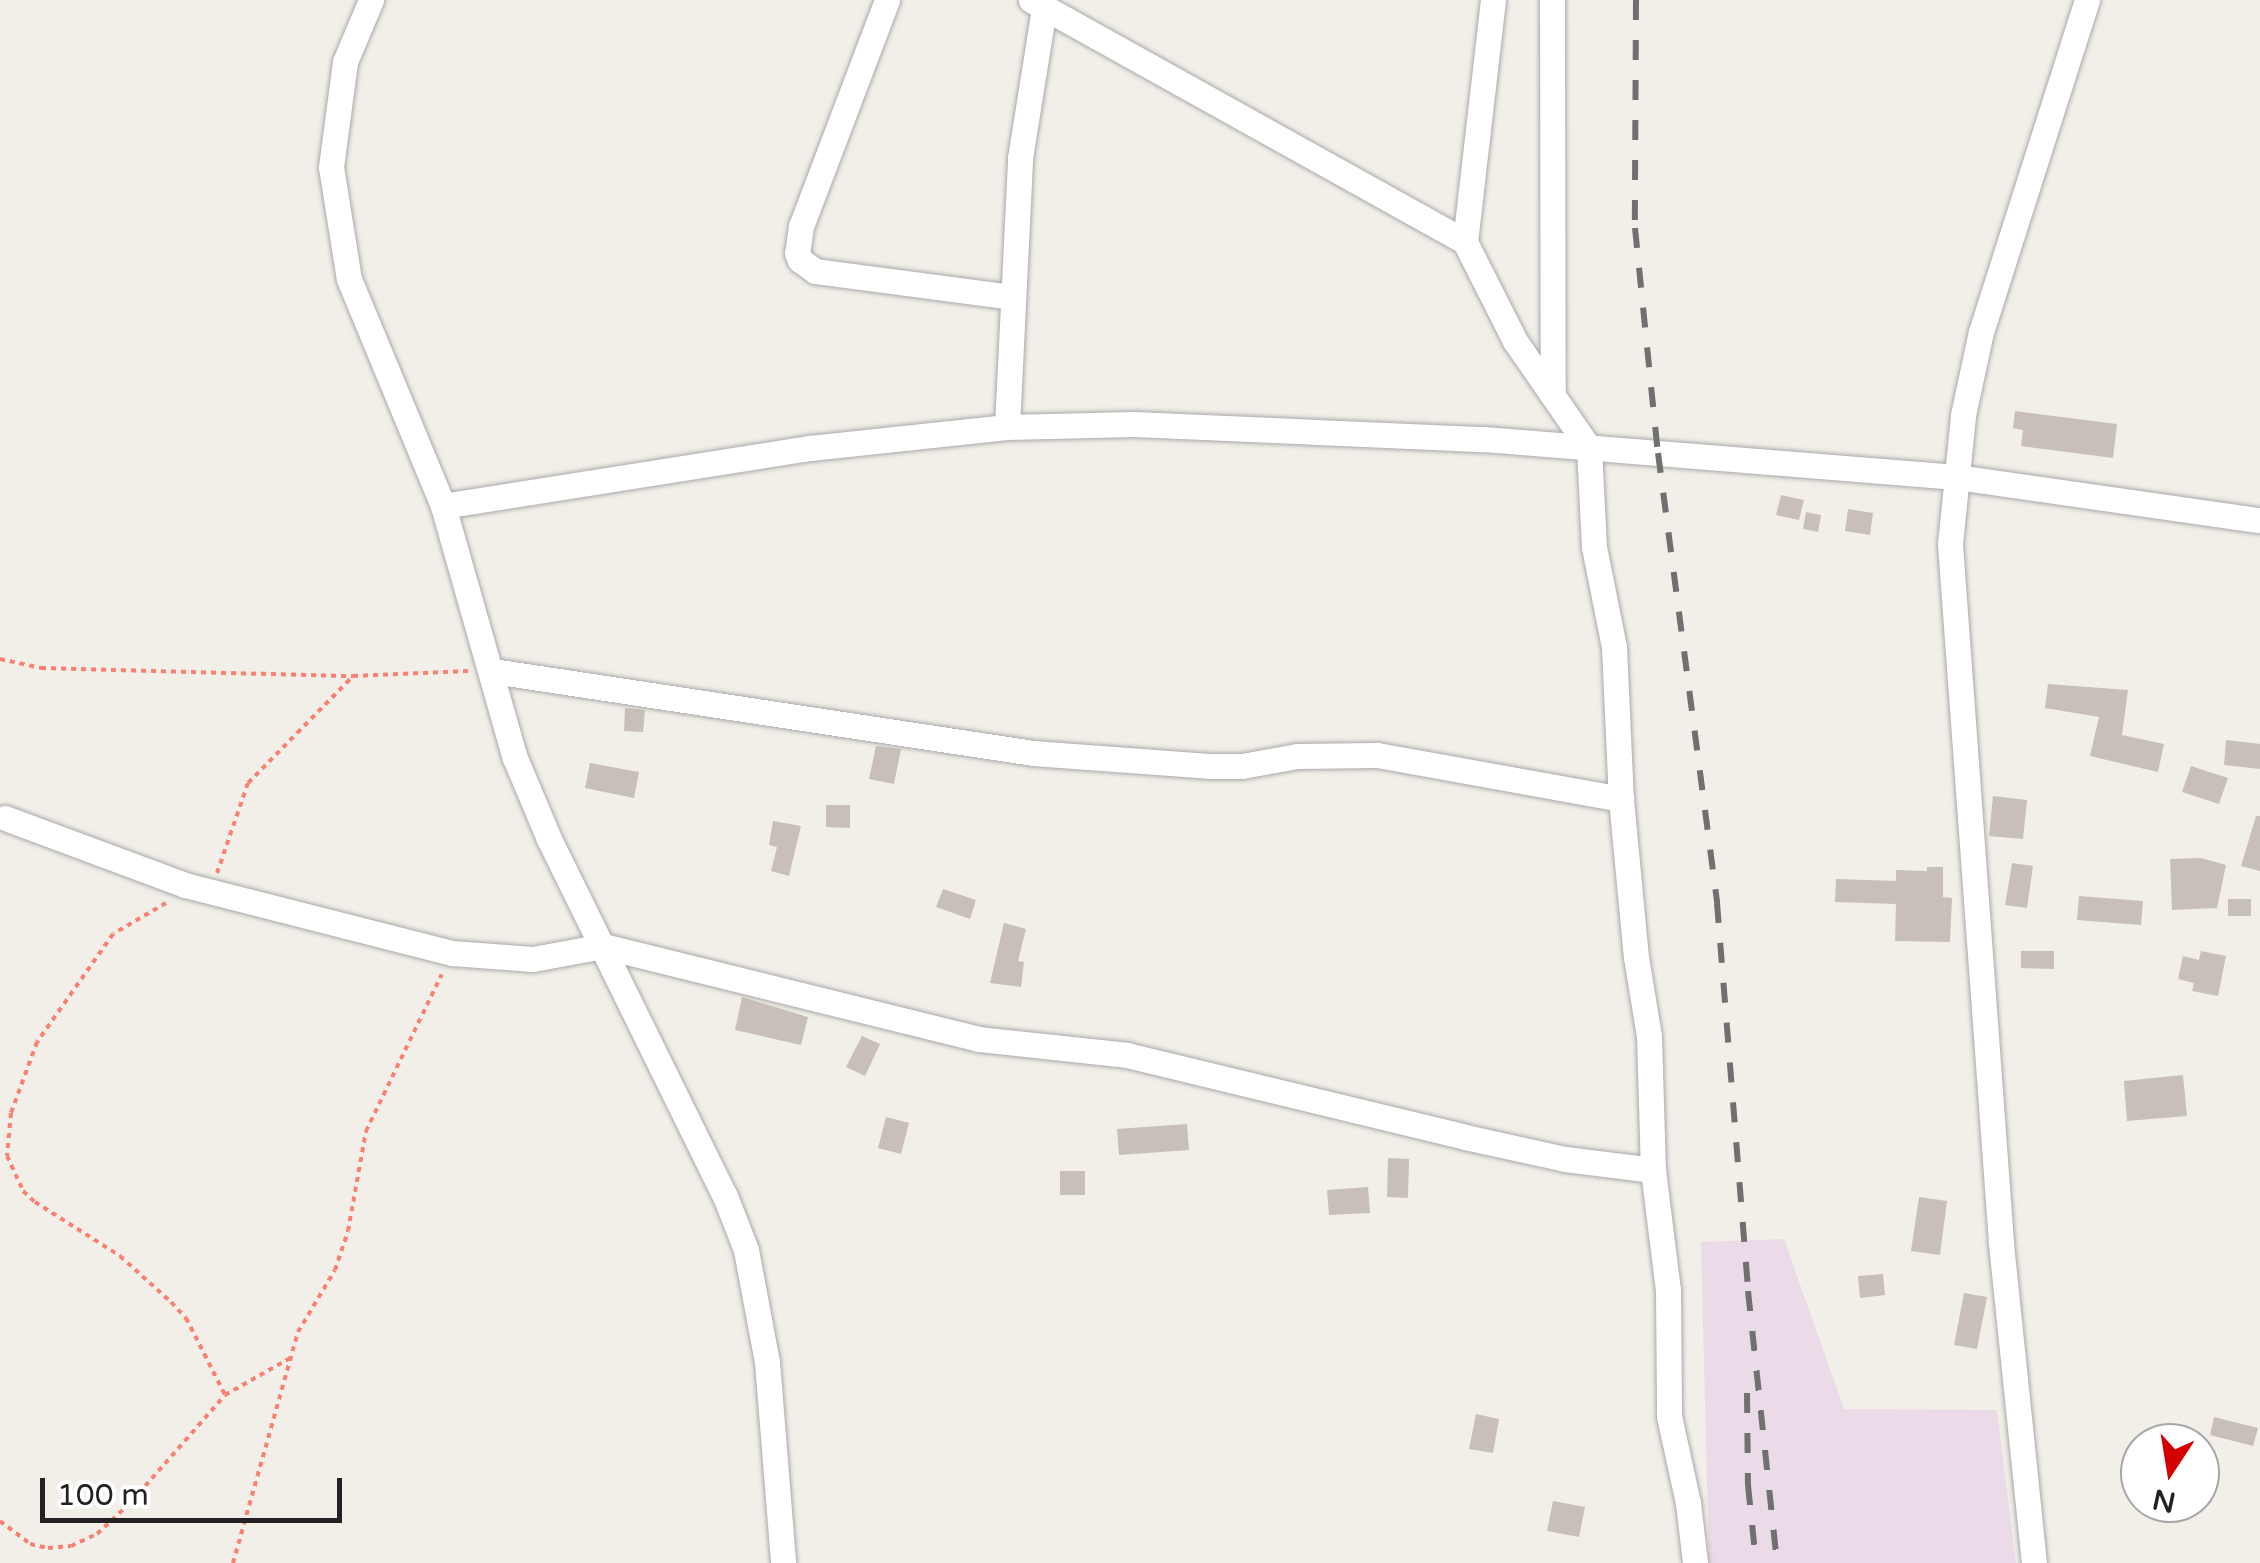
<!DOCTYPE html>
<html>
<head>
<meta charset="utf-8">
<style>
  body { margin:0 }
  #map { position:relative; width:2260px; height:1563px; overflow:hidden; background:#f2efe9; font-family:"Varela Round",sans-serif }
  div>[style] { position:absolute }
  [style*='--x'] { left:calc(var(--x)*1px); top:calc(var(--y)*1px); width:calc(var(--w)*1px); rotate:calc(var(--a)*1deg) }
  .industrial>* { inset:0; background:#ebdbe8 }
  .building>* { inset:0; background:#c7bfb8 }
  .path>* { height:4px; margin-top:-2px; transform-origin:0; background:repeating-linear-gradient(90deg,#fa8072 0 5px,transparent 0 10px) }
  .roads { filter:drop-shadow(0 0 2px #a9a9a9) drop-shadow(0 0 2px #a9a9a9) }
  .street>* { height:25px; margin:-12.5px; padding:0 12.5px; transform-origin:12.5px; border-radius:12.5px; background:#fff }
  .rail>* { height:6px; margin-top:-3px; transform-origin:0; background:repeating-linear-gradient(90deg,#707070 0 20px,transparent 0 40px) }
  span { translate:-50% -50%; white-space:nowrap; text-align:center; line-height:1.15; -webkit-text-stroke:8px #fff; paint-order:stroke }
  .north { position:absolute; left:2120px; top:1423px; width:100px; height:100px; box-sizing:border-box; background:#fff; border:2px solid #a7a7a7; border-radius:50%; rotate:192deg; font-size:28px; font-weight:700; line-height:40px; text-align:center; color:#222 }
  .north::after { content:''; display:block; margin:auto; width:35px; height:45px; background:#d40000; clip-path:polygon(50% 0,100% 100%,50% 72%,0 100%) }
  .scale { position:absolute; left:40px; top:1478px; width:302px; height:45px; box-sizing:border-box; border:5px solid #222; border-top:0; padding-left:12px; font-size:30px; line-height:35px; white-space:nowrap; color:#222; -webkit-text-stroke:8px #fff; paint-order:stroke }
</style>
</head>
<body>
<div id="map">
  <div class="industrial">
    <div style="clip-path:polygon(1784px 1239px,1844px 1409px,1997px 1410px,2016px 1563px,1709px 1563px,1701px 1242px)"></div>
  </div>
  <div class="building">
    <div style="clip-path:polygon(2015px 411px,2117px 424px,2113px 458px,2021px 446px,2023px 430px,2013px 428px)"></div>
    <div style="clip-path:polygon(1781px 495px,1804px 500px,1799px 520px,1776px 515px)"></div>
    <div style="clip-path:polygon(1848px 509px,1873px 513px,1870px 535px,1845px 531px)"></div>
    <div style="clip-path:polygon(1806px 512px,1821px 515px,1818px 532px,1803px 529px)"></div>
    <div style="clip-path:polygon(2048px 684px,2128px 690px,2122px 735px,2164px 744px,2158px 772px,2090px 756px,2099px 717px,2045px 708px)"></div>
    <div style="clip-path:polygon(625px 708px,645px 710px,643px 732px,624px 731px)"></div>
    <div style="clip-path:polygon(2226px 740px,2260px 744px,2260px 769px,2224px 765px)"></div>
    <div style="clip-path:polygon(876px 746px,901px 749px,894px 784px,869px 779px)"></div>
    <div style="clip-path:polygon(590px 763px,639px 772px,634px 798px,585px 788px)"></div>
    <div style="clip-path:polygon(2191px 766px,2228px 778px,2219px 804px,2182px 792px)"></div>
    <div style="clip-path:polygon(1993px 796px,2027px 800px,2023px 839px,1989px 836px)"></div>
    <div style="clip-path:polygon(826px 805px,850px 805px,850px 828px,826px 827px)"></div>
    <div style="clip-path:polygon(2256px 816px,2260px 816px,2260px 871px,2241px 866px)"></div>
    <div style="clip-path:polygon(773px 821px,801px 826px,789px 876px,771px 871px,777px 847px,769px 845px)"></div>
    <div style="clip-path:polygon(2201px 858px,2226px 865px,2217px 908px,2172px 910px,2170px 859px)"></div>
    <div style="clip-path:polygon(2012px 863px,2033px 866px,2027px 908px,2005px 905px)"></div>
    <div style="clip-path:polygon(1927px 867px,1943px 867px,1943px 897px,1952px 898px,1950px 942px,1895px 941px,1896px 904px,1835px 902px,1836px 879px,1896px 881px,1896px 870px,1927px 871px)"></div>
    <div style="clip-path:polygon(943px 889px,976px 900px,970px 919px,936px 907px)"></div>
    <div style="clip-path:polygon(2079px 896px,2143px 901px,2141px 925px,2077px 920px)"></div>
    <div style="clip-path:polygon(2228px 899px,2251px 899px,2251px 916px,2228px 916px)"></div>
    <div style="clip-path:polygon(1004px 923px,1026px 929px,1018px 961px,1024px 962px,1021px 987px,990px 983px)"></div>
    <div style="clip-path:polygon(2021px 951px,2054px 951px,2054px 969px,2021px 968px)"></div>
    <div style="clip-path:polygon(2201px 951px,2226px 956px,2218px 996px,2192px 991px,2194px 983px,2178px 979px,2183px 956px,2199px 960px)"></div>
    <div style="clip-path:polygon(742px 997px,808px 1017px,801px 1045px,735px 1030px)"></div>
    <div style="clip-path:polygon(862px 1036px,880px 1044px,865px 1076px,846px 1067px)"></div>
    <div style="clip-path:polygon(2183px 1075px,2187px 1116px,2127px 1121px,2124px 1081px)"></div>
    <div style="clip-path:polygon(886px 1117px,909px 1123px,901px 1154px,878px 1148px)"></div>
    <div style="clip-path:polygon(1187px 1124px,1189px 1150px,1119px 1155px,1117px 1129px)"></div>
    <div style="clip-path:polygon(1388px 1158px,1409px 1159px,1408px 1198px,1387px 1197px)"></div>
    <div style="clip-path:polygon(1060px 1171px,1085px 1171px,1085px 1195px,1060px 1195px)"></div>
    <div style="clip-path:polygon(1368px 1187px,1370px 1213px,1329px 1215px,1327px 1190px)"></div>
    <div style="clip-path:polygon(1919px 1197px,1947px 1201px,1940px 1255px,1911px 1251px)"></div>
    <div style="clip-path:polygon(1883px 1274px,1885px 1295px,1860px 1298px,1858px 1276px)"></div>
    <div style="clip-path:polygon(1964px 1293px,1987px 1297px,1977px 1349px,1954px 1345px)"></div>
    <div style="clip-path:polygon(1476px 1414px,1499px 1419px,1493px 1453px,1469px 1449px)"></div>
    <div style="clip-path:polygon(2214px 1417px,2258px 1428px,2253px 1446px,2210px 1435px)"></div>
    <div style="clip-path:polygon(1553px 1501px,1585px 1507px,1579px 1537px,1547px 1531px)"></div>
  </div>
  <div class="path">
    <div style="--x:0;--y:659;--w:42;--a:12.4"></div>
    <div style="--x:41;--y:668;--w:312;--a:1.5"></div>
    <div style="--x:353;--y:676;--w:115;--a:-2.5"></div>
    <div style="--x:217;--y:873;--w:95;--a:-71"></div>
    <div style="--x:248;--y:783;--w:150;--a:-45.5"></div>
    <div style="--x:166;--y:903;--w:61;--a:149.7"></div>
    <div style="--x:113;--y:934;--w:132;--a:125.1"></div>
    <div style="--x:37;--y:1042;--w:76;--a:110.1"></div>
    <div style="--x:11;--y:1113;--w:43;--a:95.3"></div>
    <div style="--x:7;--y:1156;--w:38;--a:65"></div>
    <div style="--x:23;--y:1191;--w:16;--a:43"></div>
    <div style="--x:35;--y:1202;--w:101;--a:32.4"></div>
    <div style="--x:120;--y:1256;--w:69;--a:42"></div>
    <div style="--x:171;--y:1302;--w:22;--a:47"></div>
    <div style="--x:186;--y:1318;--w:86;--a:63.1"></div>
    <div style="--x:0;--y:1521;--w:38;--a:37"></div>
    <div style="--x:30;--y:1544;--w:18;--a:13"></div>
    <div style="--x:48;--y:1548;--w:23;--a:-5"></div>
    <div style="--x:71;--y:1546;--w:29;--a:-25"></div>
    <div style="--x:97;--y:1534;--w:48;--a:-43.3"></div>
    <div style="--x:132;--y:1501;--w:141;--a:-48.7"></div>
    <div style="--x:225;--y:1395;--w:75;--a:-29.6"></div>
    <div style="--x:233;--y:1563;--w:240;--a:-74.3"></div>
    <div style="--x:298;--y:1332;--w:72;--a:-59.2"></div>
    <div style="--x:335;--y:1270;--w:41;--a:-71.6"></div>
    <div style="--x:348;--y:1231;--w:102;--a:-79.8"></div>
    <div style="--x:366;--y:1131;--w:174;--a:-64.2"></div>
  </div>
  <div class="roads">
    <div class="street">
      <div style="--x:371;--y:0;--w:67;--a:112.8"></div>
      <div style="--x:345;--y:62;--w:106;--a:97.6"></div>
      <div style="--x:331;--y:167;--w:113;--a:80.9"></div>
      <div style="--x:349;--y:279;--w:246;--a:67.5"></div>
      <div style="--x:443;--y:506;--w:262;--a:74.1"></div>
      <div style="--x:515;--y:758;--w:88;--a:67.2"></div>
      <div style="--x:549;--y:839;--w:398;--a:63.8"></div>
      <div style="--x:725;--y:1196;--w:58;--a:68.7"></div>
      <div style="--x:746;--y:1250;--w:114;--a:79.4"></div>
      <div style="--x:767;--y:1362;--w:202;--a:85.4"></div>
      <div style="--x:887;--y:0;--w:242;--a:110.8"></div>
      <div style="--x:801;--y:226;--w:27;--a:98"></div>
      <div style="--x:797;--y:253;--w:8;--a:67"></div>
      <div style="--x:800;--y:260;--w:19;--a:36"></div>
      <div style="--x:815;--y:271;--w:199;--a:7.5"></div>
      <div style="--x:1031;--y:0;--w:497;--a:29.1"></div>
      <div style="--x:1493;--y:0;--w:244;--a:96.6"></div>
      <div style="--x:1465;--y:242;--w:111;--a:63.2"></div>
      <div style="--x:1515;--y:341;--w:130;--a:55.3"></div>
      <div style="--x:1589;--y:448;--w:99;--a:87.1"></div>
      <div style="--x:1594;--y:547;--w:102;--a:78.7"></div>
      <div style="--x:1614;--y:647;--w:152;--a:87.4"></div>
      <div style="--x:1621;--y:799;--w:159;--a:84.6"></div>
      <div style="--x:1636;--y:957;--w:80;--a:80.7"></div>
      <div style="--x:1649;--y:1036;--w:134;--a:88.3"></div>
      <div style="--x:1653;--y:1170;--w:121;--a:82.9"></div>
      <div style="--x:1668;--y:1290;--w:126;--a:89.5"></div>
      <div style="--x:1669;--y:1416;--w:89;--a:77.7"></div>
      <div style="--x:1688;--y:1503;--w:60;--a:83.3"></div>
      <div style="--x:1552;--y:0;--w:395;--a:89.9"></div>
      <div style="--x:1007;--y:427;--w:269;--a:-87.2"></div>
      <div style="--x:1020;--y:158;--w:152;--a:-80.9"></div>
      <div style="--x:443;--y:506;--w:372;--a:-9"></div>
      <div style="--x:810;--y:448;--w:198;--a:-6.1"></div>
      <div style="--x:1007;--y:427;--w:127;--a:-1.4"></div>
      <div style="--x:1134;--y:424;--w:350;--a:2.5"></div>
      <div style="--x:1484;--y:439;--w:474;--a:4.6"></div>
      <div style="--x:1956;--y:477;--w:307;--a:8.1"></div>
      <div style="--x:493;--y:671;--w:546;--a:8.63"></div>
      <div style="--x:1033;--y:753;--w:176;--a:4.2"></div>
      <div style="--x:1209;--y:766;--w:33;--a:0"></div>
      <div style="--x:1242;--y:766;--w:56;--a:-10.3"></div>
      <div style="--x:1297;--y:756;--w:80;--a:-0.7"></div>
      <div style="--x:1377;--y:755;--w:248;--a:10.2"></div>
      <div style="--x:5;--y:818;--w:192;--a:20.4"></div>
      <div style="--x:185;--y:885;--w:276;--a:14.3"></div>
      <div style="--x:452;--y:953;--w:81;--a:4.2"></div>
      <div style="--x:533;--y:959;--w:71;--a:-10.5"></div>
      <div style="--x:603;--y:946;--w:386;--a:13.9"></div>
      <div style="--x:978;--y:1039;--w:150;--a:6.1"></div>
      <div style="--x:1127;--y:1055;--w:348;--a:13.6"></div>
      <div style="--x:1465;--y:1137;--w:102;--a:12.4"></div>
      <div style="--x:1565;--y:1159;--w:89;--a:7.1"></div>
      <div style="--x:2034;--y:1563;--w:323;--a:-95.9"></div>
      <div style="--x:2001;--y:1242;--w:700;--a:-94.18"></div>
      <div style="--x:1950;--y:544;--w:130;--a:-84.2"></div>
      <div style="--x:1963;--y:415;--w:85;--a:-77.8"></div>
      <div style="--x:1981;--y:332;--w:349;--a:-72.3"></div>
    </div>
  </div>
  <div class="rail">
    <div style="--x:1636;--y:0;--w:228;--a:90.3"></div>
    <div style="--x:1635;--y:228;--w:226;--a:84.2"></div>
    <div style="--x:1658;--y:453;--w:454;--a:82.5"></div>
    <div style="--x:1717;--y:903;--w:389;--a:85.4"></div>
    <div style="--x:1748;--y:1291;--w:274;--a:83.9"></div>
    <div style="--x:1747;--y:1393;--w:92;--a:89.4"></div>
    <div style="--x:1748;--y:1485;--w:78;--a:84.1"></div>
  </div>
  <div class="north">N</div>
  <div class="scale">100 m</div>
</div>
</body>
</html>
